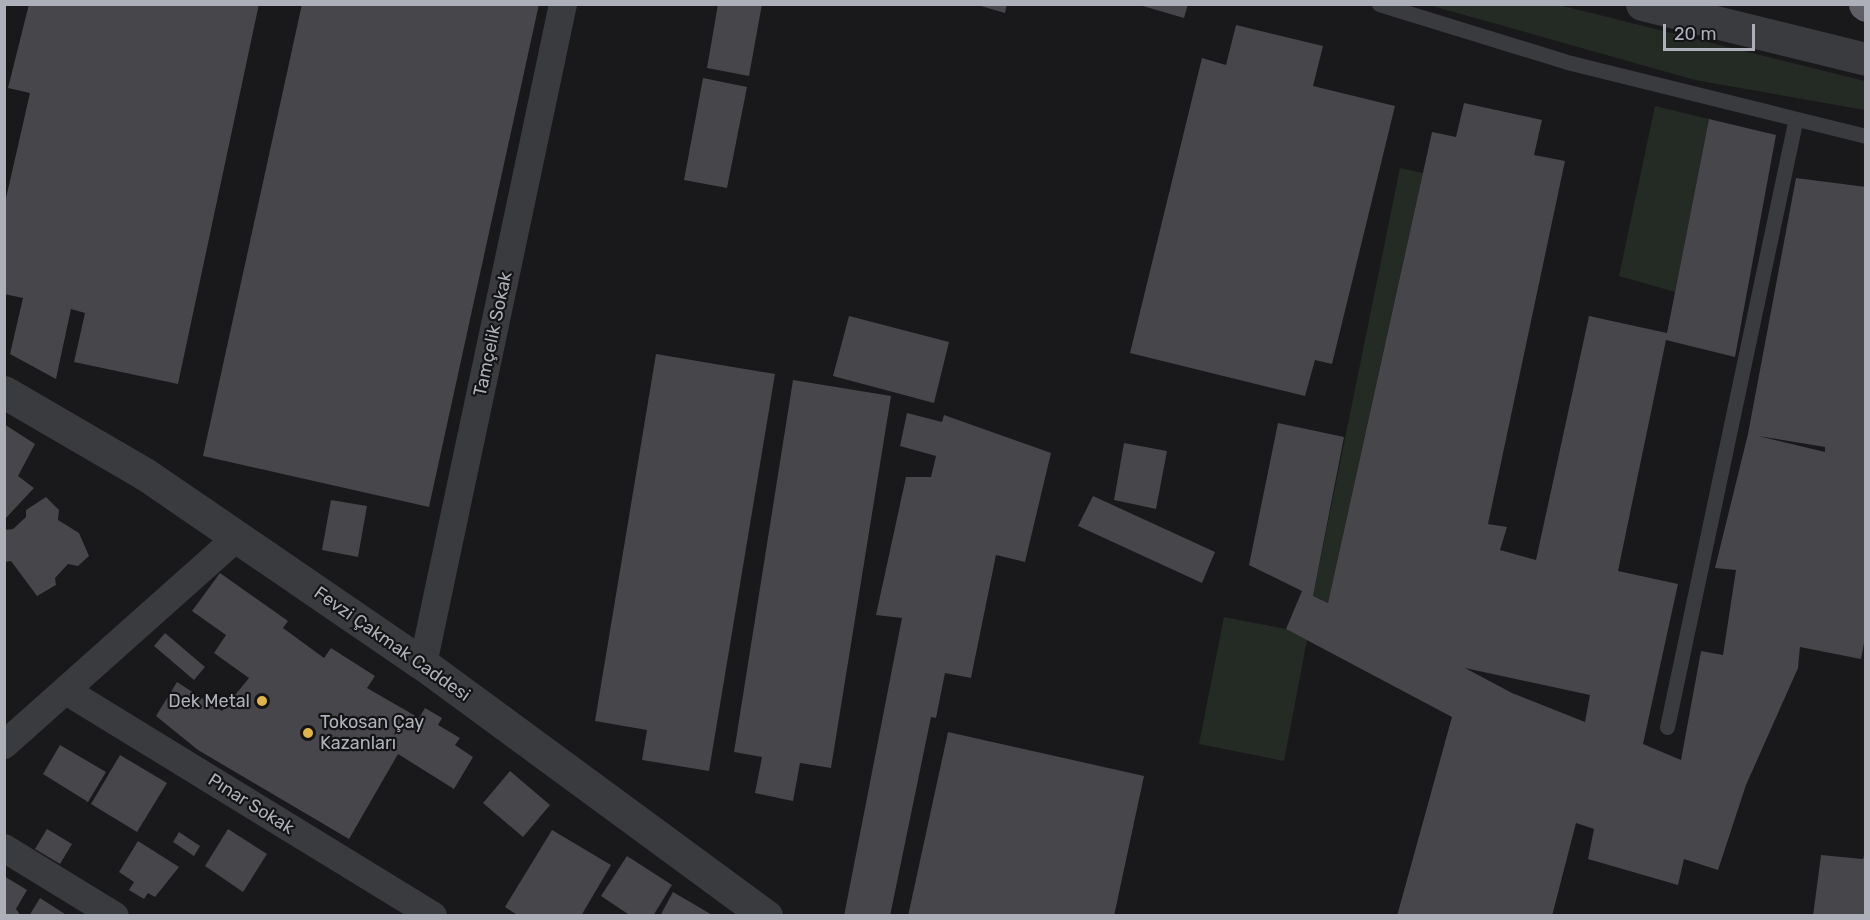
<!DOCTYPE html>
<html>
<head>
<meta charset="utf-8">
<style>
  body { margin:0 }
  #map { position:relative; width:1870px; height:920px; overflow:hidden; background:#19191b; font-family:Rubik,sans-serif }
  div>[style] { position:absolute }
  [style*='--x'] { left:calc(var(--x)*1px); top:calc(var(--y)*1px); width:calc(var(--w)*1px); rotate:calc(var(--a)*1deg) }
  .green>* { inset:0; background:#232b24 }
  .building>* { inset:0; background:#46464b }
  .service>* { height:15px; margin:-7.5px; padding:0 7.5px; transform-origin:7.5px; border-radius:7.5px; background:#3a3b3f }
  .minor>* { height:28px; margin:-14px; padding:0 14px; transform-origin:14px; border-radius:14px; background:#3a3b3f }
  .tertiary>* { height:33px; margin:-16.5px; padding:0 16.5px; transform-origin:16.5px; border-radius:16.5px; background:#3a3b3f }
  .trunk>* { height:33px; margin:-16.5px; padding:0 16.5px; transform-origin:16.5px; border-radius:16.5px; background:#5f6067 }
  .dots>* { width:16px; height:16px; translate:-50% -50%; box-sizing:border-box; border:3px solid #141416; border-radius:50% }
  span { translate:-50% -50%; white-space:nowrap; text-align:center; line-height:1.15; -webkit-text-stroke:4.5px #141416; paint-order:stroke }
  .street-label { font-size:18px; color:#adb0b9 }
  .poi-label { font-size:18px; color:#adb0b9 }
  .right { translate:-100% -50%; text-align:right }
  .left { translate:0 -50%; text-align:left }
  .frame { position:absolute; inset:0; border:6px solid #adb0b9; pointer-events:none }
  .scale { position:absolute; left:1663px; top:24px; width:92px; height:27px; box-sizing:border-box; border:3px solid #adb0b9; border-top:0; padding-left:8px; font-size:18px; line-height:21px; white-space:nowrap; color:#adb0b9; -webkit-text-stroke:4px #141416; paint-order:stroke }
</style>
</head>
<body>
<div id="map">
  <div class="green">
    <div style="clip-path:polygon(1429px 5px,1559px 5px,1865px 81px,1865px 110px,1695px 80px)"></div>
    <div style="clip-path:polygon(1655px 106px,1709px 119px,1675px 292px,1619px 276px)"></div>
    <div style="clip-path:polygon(1400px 168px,1423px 173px,1328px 603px,1313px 596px)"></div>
    <div style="clip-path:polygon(1224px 617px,1286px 629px,1307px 640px,1284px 761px,1199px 744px)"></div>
  </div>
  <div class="building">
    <div style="clip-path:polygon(29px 4px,259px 4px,178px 384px,74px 362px,85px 313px,71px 309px,56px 379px,10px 354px,23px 298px,4px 294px,4px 207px,30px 93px,8px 88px)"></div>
    <div style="clip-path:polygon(302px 4px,539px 4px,429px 507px,203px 456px)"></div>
    <div style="clip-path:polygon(718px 4px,762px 4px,749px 76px,707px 68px)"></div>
    <div style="clip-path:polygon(974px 4px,1007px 4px,1005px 13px)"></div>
    <div style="clip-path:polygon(1136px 4px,1188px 4px,1184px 18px)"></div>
    <div style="clip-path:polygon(1236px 25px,1323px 46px,1313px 86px,1395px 106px,1332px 364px,1315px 360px,1305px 396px,1130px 353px,1202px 58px,1226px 65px)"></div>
    <div style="clip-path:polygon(703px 78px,747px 87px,727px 188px,684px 180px)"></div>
    <div style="clip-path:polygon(evenodd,1464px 103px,1542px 120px,1534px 155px,1565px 161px,1488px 524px,1507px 527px,1500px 550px,1536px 560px,1589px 316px,1667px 333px,1709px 119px,1776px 135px,1735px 357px,1666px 340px,1618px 571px,1678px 584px,1643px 744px,1681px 760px,1701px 651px,1723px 655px,1736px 570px,1715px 568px,1748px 434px,1796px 178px,1866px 187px,1866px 632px,1861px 659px,1800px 647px,1798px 668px,1746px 785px,1718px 870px,1684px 859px,1678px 885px,1588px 859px,1594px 829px,1576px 823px,1552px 916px,1397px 916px,1452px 717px,1286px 629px,1302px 591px,1249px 565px,1278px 423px,1344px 437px,1313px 596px,1328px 603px,1432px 132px,1456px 137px,1464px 103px,1758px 436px,1825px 447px,1825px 452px,1758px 436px,1464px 103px,1465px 668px,1590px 695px,1585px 722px,1512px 693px,1465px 668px)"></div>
    <div style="clip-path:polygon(849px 316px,949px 342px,934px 403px,833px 376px)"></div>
    <div style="clip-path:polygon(656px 354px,775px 374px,709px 771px,642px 760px,647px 730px,595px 721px)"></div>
    <div style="clip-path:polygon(793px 380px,891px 396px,831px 768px,800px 763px,793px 801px,755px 793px,762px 757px,734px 752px)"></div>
    <div style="clip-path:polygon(907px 413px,942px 422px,944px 415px,1051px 453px,1025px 562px,996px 555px,971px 678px,945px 673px,936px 718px,931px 717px,890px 916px,844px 916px,902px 618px,876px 615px,906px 477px,931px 477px,936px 456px,900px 446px)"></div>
    <div style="clip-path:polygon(4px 424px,35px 444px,18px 476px,34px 488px,4px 520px)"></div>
    <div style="clip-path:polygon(1124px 443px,1167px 451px,1156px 509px,1114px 500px)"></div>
    <div style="clip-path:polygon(1093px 496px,1215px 552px,1202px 583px,1078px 526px)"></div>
    <div style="clip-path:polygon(46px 497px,59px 510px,58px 520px,79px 533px,89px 556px,78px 566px,68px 564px,55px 578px,56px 585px,37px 596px,11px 561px,4px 562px,4px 530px,13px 529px,26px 517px,26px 510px)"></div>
    <div style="clip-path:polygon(331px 500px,367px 506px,358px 557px,322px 550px)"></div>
    <div style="clip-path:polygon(220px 573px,288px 621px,283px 628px,324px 658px,331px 648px,375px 676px,367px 688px,419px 718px,425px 708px,442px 718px,438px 725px,460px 738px,455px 745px,473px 757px,454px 789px,398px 754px,349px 839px,198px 750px,156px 716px,177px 682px,222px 711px,249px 678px,214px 653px,226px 635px,192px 611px)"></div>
    <div style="clip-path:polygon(165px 633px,205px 667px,194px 680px,154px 646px)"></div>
    <div style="clip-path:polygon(948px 732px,1144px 776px,1114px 916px,908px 916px)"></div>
    <div style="clip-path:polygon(60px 745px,106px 772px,88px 802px,43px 774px)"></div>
    <div style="clip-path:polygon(120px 755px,167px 783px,137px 832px,91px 804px)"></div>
    <div style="clip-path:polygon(510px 771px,550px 805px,523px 837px,483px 803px)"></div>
    <div style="clip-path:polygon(47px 829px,72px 844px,60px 864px,35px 849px)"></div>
    <div style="clip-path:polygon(228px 829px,267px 854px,243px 892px,205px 866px)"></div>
    <div style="clip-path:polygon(552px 830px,611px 865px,581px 916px,519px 916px,505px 907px)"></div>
    <div style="clip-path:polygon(179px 832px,200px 846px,194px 856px,173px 842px)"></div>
    <div style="clip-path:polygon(138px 841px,179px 867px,155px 897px,148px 893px,144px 899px,129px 890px,134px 882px,119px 872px)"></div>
    <div style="clip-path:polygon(1866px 848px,1866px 916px,1813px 916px,1821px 855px,1863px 859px)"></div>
    <div style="clip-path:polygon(627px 856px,672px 885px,653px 916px,631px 916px,601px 896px)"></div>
    <div style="clip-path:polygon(4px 876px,27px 890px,16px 909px,21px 916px,4px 916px)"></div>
    <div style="clip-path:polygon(673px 892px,714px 916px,660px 916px)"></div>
    <div style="clip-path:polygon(40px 898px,68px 916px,29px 916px)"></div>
  </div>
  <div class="service">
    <div style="--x:1379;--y:4;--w:201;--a:17.1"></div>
    <div style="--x:1571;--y:63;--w:304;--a:13.9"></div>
    <div style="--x:1667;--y:727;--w:618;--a:-78.05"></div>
  </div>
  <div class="minor">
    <div style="--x:423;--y:664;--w:675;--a:-78.02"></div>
    <div style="--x:68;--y:692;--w:428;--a:31.5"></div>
    <div style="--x:4;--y:745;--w:311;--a:-41.7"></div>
    <div style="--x:4;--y:848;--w:130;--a:31.5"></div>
  </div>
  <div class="tertiary">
    <div style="--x:1642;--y:4;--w:231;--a:13.8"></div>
    <div style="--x:4;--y:392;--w:163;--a:30.2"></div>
    <div style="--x:145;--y:474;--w:337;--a:34.4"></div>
    <div style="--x:423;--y:664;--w:426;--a:36.3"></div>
  </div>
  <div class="trunk">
    <div style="--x:1865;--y:4;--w:1;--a:45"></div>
  </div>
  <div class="dots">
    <div style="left:262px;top:701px;background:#e1b44a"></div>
    <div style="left:308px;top:733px;background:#e1b44a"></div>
  </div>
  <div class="street-label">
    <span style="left:493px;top:334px;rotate:-78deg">Tamçelik Sokak</span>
    <span style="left:392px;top:644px;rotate:35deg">Fevzi Çakmak Caddesi</span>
    <span style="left:251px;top:804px;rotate:32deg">Pınar Sokak</span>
  </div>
  <div class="poi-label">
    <span class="right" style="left:250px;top:701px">Dek Metal</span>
    <span class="left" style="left:320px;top:733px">Tokosan Çay<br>Kazanları</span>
  </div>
  <div class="frame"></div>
  <div class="scale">20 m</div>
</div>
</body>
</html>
